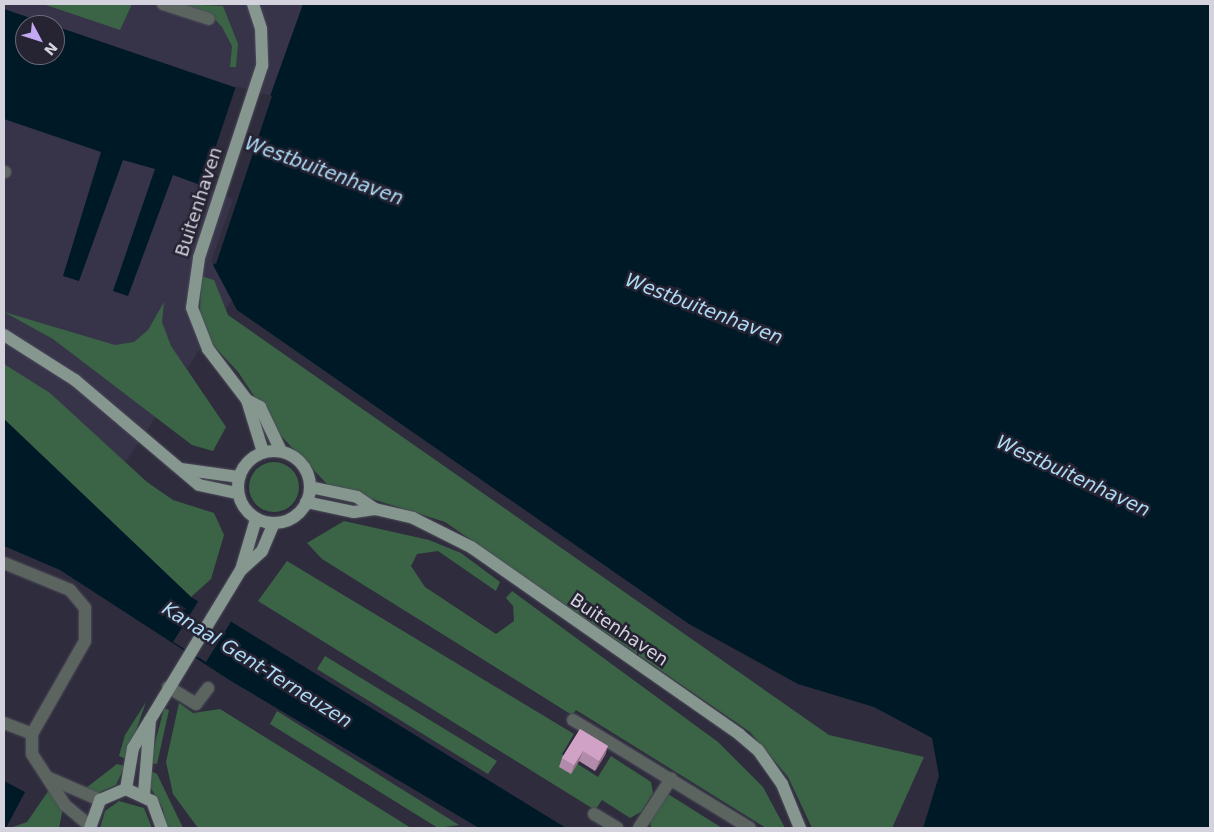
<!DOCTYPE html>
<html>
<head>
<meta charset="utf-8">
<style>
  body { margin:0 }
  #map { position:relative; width:1214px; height:832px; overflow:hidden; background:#2f2d3d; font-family:"DejaVu Sans",sans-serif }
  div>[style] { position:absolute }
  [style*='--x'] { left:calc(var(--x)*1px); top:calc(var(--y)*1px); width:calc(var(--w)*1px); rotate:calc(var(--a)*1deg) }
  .built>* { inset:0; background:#37344a }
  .green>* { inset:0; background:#3a6445 }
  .round { border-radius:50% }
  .water>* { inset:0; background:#001927 }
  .pier>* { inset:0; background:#2f2d3d }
  .roads { filter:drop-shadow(0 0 1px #4d4b5a) drop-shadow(0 0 1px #4d4b5a) }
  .minor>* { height:12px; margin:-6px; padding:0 6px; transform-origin:6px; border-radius:6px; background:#5b645f }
  .major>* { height:12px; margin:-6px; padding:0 6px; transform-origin:6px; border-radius:6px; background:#85978e }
  .major>.ring { margin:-6px; padding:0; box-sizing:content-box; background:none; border:12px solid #85978e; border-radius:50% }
  .wall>* { inset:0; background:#b38baa }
  .shaded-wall>* { inset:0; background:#92718b }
  .building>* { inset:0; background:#d0a2c6 }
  span { translate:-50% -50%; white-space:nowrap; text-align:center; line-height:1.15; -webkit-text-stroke:5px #262333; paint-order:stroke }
  .street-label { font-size:18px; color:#d3d2dd }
  .water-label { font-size:19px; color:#aedcf7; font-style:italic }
  .frame { position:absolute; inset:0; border:5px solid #d3d2dd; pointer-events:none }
  .north { position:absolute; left:15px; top:15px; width:50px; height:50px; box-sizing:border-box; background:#262333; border:1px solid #6b6977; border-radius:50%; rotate:130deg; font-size:14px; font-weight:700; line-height:20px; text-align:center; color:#d3d2dd }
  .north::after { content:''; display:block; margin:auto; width:18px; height:22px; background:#c2a8f2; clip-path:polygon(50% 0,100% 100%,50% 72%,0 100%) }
</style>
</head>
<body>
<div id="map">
  <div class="built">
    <div style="clip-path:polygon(evenodd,4px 4px,325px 4px,243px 283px,67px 552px,4px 512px,4px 4px,25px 25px,55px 25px,55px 55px,25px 55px,25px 25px)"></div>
  </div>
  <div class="green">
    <div style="clip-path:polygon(43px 4px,132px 4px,120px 30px)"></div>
    <div style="clip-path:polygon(181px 4px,223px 6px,238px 44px,236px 67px,230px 67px,232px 46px,222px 27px,210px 14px)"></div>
    <div style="clip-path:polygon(201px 276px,214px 280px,228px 315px,829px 735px,924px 757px,892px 828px,812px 828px,788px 777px,750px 732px,445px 522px,328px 485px,281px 436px,238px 372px,214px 346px,200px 316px)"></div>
    <div style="clip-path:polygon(164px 302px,162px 322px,171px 346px,226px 427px,213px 451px,192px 445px,53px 339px,4px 312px,115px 345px,134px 342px,148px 330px)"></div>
    <div style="clip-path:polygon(4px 364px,50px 393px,147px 482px,173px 500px,214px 513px,224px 535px,211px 579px,191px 597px,4px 419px)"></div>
    <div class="round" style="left:249px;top:462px;width:50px;height:50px"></div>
    <div style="clip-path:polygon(344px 521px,429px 540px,461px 553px,500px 582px,496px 591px,438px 551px,417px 554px,411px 566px,425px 587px,496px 634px,514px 621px,513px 606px,506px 598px,512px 591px,718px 742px,763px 787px,785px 828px,766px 828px,576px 710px,572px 715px,322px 559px,307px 543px)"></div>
    <div style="clip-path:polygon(287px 561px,574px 734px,562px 754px,598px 777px,611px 756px,651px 782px,653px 793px,641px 812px,630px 818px,602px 800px,595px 810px,258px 601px)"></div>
    <div style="clip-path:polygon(325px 656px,497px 761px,488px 774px,317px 669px)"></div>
    <div style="clip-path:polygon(146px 702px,126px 759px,119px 756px,125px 735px)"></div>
    <div style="clip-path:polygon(179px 703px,193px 713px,220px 709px,411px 828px,198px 828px,173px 794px,166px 762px)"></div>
    <div style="clip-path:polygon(164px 708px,169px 710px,157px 764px,150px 763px)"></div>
    <div style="clip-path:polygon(277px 711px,459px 825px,438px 828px,270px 724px)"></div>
    <div style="clip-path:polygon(117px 764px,125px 766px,116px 785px,98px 793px,86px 788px)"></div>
    <div style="clip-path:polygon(149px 770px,157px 774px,183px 828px,166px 828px,163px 809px,149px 785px)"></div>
    <div style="clip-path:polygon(49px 790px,63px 808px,59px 828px,10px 828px,27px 822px)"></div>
    <div style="clip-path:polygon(668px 794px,722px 828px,651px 828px,650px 820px)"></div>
    <div style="clip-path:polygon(119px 801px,144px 808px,152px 828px,100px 828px,105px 811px)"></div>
  </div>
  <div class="water">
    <div style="clip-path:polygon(303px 4px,1210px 4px,1210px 828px,923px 828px,939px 776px,932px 738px,874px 707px,798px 684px,689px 624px,237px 310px,213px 265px,236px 198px,173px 175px,128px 296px,113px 291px,155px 169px,123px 160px,79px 281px,63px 276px,101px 152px,4px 119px,4px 9px,51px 25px,25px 25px,25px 55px,55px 55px,55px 26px,269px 99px)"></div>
    <div style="clip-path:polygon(4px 419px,191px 597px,566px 828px,479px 828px,231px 681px,60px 570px,4px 546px)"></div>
    <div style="clip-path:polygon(4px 781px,25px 792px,6px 828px,4px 828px)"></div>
  </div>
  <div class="pier">
    <div style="clip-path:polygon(236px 86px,272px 96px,216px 264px,211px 262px,233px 199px,202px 188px)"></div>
    <div style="clip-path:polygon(199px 600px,232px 620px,206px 662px,173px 642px)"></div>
  </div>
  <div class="roads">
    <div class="minor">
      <div style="--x:163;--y:4;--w:48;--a:18.1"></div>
      <div style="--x:4;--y:172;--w:1;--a:0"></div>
      <div style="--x:4;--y:563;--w:71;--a:22.2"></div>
      <div style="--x:70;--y:590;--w:23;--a:50"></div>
      <div style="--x:85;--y:608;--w:33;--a:90"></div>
      <div style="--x:85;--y:641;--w:107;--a:119.7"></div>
      <div style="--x:32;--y:734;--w:20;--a:90"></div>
      <div style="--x:32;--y:754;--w:61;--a:57.1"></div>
      <div style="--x:65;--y:805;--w:33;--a:40"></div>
      <div style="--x:168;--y:687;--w:33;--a:31"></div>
      <div style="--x:196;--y:704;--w:20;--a:-53"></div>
      <div style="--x:573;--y:720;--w:207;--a:31.4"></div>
      <div style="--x:4;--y:723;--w:30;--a:21"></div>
      <div style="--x:49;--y:778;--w:56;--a:23.3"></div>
      <div style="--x:594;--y:814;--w:27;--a:31"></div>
      <div style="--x:639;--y:828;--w:59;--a:-56.9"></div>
    </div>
    <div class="major">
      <div style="--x:253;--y:4;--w:26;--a:72"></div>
      <div style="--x:261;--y:29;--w:37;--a:88"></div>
      <div style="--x:262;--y:66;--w:202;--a:108.2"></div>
      <div style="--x:199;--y:258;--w:50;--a:98"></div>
      <div style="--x:192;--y:308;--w:44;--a:68.7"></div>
      <div style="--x:208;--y:349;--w:64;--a:52.6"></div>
      <div style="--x:247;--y:400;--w:15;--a:28"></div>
      <div style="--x:260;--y:407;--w:49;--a:64.5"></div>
      <div style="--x:4;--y:335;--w:84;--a:32.4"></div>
      <div style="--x:75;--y:380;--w:162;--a:40.3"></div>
      <div style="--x:199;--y:485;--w:40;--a:12"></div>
      <div style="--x:247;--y:400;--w:54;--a:72.9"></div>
      <div class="ring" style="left:238px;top:451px;width:60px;height:60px"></div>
      <div style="--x:181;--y:469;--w:59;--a:7.9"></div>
      <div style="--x:310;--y:487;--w:48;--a:12"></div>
      <div style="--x:357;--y:497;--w:22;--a:34"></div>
      <div style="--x:375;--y:509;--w:39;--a:13"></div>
      <div style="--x:413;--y:518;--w:65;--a:26.6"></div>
      <div style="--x:471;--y:547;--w:328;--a:34.9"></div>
      <div style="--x:740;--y:735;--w:23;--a:40"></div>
      <div style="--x:758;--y:750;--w:42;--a:54.8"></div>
      <div style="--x:782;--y:784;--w:48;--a:67.8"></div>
      <div style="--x:306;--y:502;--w:49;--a:11.8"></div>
      <div style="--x:354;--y:512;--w:21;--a:-8"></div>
      <div style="--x:241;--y:570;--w:28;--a:-42"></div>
      <div style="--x:262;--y:551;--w:30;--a:-67"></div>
      <div style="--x:126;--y:789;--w:42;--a:-80.3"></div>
      <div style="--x:133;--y:748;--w:208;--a:-58.8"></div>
      <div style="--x:241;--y:570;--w:53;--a:-73.6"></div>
      <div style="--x:144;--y:794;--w:74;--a:-85.4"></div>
      <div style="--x:90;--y:828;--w:30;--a:-70"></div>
      <div style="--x:100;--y:800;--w:28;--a:-23"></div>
      <div style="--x:126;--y:789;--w:29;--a:25"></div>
      <div style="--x:152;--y:801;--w:29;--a:70"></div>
    </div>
  </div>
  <div class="wall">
    <div style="clip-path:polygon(580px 729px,608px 746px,605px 755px,595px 771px,579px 761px,571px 774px,559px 767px,562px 758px)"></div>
  </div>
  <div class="shaded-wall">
    <div style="clip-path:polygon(608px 746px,605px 755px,595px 771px,599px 761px)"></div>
    <div style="clip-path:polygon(583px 751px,579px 761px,571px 774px,574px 765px)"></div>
  </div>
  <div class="building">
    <div style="clip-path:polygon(580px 729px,608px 746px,599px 761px,583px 751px,574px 765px,562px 758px)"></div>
  </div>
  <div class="street-label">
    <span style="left:199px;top:202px;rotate:-72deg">Buitenhaven</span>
    <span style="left:619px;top:630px;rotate:34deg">Buitenhaven</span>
  </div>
  <div class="water-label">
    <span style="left:324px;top:171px;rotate:20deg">Westbuitenhaven</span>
    <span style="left:704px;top:309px;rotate:21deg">Westbuitenhaven</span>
    <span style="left:1073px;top:476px;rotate:25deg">Westbuitenhaven</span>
    <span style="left:257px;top:665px;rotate:32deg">Kanaal Gent-Terneuzen</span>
  </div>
  <div class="frame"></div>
  <div class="north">N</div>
</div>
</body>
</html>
